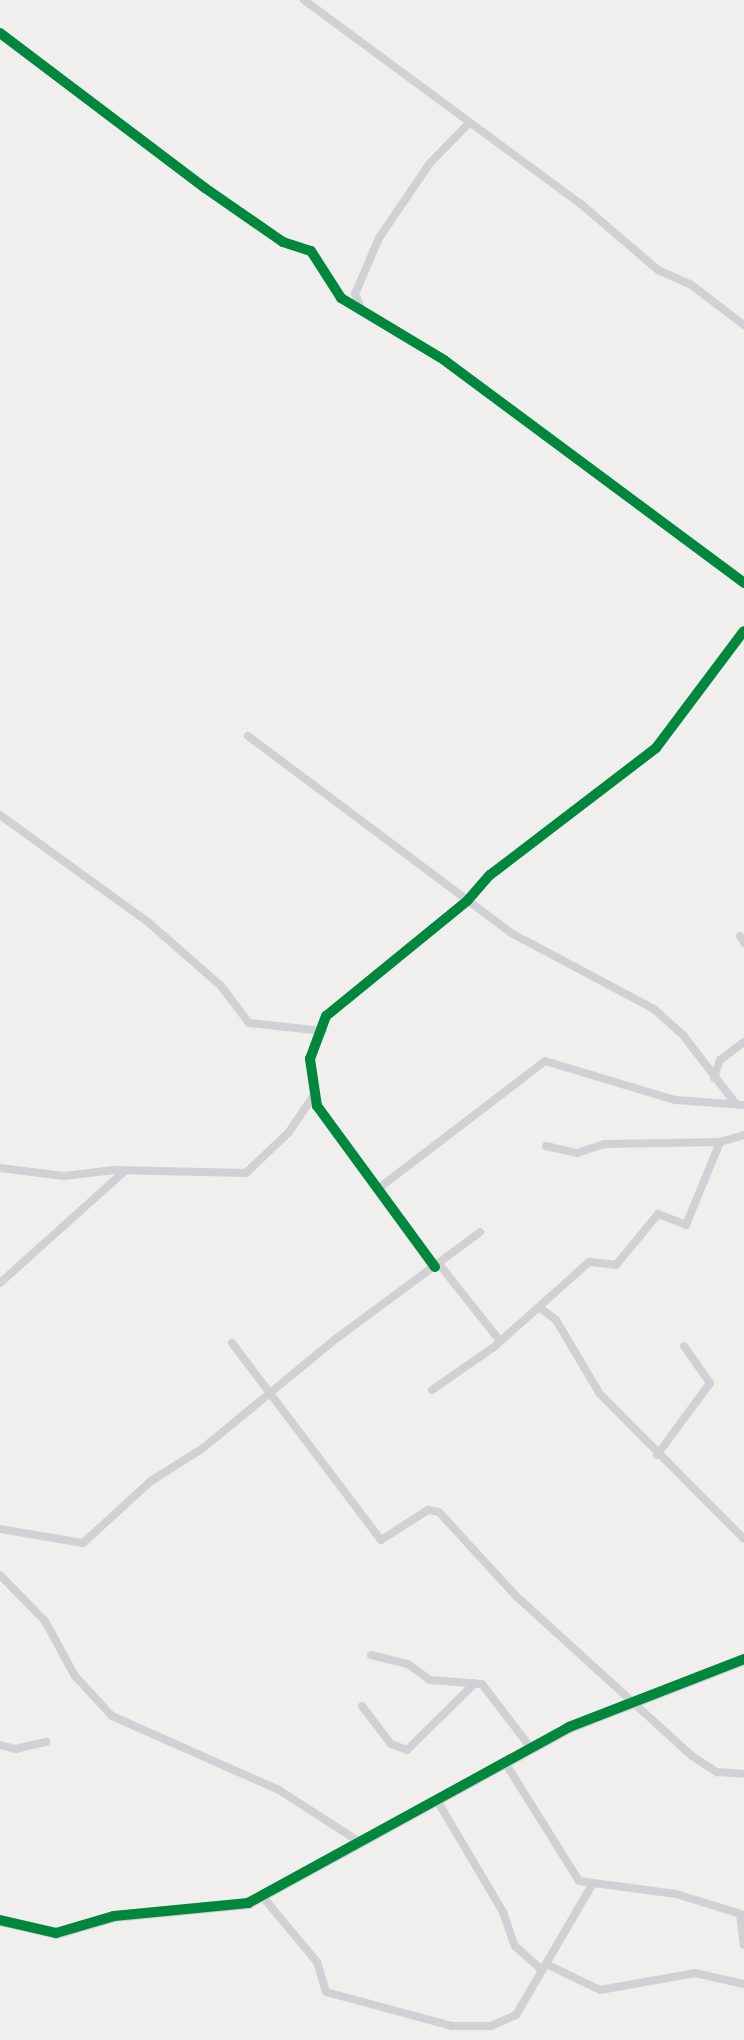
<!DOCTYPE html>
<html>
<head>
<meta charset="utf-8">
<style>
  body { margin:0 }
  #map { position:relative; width:744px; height:2040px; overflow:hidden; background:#f0efee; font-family:"PT Sans Narrow",sans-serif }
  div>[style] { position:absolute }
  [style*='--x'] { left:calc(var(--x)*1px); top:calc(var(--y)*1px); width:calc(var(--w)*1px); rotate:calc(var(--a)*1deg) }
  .street>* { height:8px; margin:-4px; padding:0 4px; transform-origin:4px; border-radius:4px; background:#cfd1d4 }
  .secondary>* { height:11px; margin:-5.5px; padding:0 5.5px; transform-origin:5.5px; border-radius:5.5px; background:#ced0d4 }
  .cycleway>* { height:10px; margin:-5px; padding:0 5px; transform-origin:5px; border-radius:5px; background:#00873e }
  span { translate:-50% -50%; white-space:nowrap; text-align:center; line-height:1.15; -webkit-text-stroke:6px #fff; paint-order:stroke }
</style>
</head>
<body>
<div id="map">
  <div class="street">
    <div style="--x:304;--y:0;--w:344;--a:36.4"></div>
    <div style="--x:581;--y:204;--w:101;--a:40.6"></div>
    <div style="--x:658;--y:270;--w:35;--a:24"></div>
    <div style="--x:690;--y:284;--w:68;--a:37.2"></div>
    <div style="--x:0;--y:33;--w:257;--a:37.1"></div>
    <div style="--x:205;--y:188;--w:95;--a:34.7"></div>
    <div style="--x:283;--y:242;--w:29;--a:18"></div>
    <div style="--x:311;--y:251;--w:56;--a:57.4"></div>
    <div style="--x:341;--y:298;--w:120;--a:31"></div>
    <div style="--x:444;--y:360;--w:374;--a:36.6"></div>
    <div style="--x:361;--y:308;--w:15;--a:-113"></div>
    <div style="--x:355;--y:294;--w:61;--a:-66.8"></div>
    <div style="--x:379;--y:238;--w:91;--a:-55.8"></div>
    <div style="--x:430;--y:163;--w:56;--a:-45.7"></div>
    <div style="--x:248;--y:736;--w:329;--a:36.8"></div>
    <div style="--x:511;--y:933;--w:162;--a:28"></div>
    <div style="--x:654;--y:1009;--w:39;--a:42"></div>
    <div style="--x:683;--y:1035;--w:87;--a:52.5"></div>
    <div style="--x:0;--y:815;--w:183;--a:35.9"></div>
    <div style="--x:148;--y:922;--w:97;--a:41.2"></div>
    <div style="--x:221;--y:986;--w:46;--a:52.9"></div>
    <div style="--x:249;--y:1023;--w:74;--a:6.2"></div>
    <div style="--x:740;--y:936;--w:8;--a:60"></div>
    <div style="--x:714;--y:1078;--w:19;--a:-72"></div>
    <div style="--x:720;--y:1060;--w:30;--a:-37"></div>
    <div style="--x:546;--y:1146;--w:32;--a:13"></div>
    <div style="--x:577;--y:1153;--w:29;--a:-18"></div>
    <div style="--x:605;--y:1144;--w:115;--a:-1"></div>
    <div style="--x:0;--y:1168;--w:64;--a:7.1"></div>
    <div style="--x:64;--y:1176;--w:51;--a:-6.7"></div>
    <div style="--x:115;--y:1170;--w:131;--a:1.3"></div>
    <div style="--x:246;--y:1173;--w:59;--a:-43.6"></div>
    <div style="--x:289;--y:1132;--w:45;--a:-56"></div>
    <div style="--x:379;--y:1188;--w:209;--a:-37.4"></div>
    <div style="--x:545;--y:1061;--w:136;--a:16.7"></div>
    <div style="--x:675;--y:1100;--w:69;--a:4.1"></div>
    <div style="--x:439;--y:1264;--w:98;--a:51.6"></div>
    <div style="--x:435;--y:1267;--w:200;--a:-126.2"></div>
    <div style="--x:317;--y:1106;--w:48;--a:-98.5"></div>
    <div style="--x:310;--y:1059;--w:46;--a:-69.6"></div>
    <div style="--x:326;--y:1016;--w:183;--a:-39.2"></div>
    <div style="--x:468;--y:900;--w:33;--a:-49"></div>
    <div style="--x:490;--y:875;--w:209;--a:-37.4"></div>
    <div style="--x:656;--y:748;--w:146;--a:-53.1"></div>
    <div style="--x:0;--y:1283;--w:168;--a:-41.9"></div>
    <div style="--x:539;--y:1307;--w:21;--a:37"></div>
    <div style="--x:556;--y:1320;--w:86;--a:59.3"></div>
    <div style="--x:600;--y:1394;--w:204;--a:45.2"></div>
    <div style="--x:232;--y:1343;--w:247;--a:52.9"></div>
    <div style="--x:381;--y:1540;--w:56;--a:-32.6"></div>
    <div style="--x:428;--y:1510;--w:11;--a:10"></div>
    <div style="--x:439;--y:1512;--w:113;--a:47.5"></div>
    <div style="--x:515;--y:1595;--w:239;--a:42.3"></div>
    <div style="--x:692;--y:1756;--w:30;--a:33"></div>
    <div style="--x:717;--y:1772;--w:27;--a:4"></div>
    <div style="--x:432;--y:1390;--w:75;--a:-34.7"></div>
    <div style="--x:494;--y:1347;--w:127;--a:-41.8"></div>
    <div style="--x:589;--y:1262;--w:27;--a:6"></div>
    <div style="--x:616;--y:1265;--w:66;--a:-50.5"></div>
    <div style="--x:658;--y:1214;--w:30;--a:21"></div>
    <div style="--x:686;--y:1225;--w:90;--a:-67.7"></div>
    <div style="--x:720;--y:1142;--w:25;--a:-16"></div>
    <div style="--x:657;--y:1455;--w:89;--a:-53.6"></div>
    <div style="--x:710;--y:1383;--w:45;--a:-125.1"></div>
    <div style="--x:0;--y:1529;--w:84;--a:9.6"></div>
    <div style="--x:83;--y:1543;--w:92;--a:-42.4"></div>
    <div style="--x:151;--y:1481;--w:62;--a:-32.4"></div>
    <div style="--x:203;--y:1448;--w:173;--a:-39.4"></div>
    <div style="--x:337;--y:1338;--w:178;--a:-36.5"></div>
    <div style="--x:0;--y:1575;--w:64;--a:45.6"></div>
    <div style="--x:45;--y:1621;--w:63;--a:61.4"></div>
    <div style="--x:75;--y:1676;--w:54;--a:47.2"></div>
    <div style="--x:112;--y:1716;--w:183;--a:23.9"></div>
    <div style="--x:279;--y:1790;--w:98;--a:32.9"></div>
    <div style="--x:371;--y:1655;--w:38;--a:14"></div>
    <div style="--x:408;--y:1664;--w:27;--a:36"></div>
    <div style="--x:430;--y:1680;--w:52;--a:4.4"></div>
    <div style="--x:482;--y:1684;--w:81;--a:52.6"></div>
    <div style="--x:362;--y:1706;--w:48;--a:52.7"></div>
    <div style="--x:391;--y:1744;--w:17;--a:21"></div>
    <div style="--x:407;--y:1750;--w:95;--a:-44.6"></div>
    <div style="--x:0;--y:1745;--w:16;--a:15"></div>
    <div style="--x:15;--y:1749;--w:32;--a:-13"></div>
    <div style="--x:506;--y:1764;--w:138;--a:58"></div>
    <div style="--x:579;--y:1881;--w:98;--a:7.6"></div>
    <div style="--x:676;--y:1894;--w:71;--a:17.2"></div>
    <div style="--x:438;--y:1802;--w:128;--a:59.4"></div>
    <div style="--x:503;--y:1912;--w:36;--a:71"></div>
    <div style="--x:515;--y:1946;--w:36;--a:42"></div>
    <div style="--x:262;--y:1896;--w:86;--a:50.2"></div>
    <div style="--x:317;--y:1962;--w:31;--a:73"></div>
    <div style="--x:326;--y:1992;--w:131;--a:15.1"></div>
    <div style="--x:452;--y:2026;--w:39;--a:0"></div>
    <div style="--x:491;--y:2026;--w:27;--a:-24"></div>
    <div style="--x:516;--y:2015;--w:151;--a:-59.7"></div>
    <div style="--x:740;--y:1914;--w:31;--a:83"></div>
    <div style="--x:546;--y:1964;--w:60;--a:25.7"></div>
    <div style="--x:600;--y:1990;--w:97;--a:-10.1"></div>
    <div style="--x:695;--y:1973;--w:50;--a:12.7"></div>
  </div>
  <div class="secondary">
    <div style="--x:0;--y:1920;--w:57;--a:13.1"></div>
    <div style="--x:56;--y:1933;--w:60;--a:-16.3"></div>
    <div style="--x:114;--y:1916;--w:135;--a:-5.5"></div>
    <div style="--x:248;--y:1903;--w:366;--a:-28.7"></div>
    <div style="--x:569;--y:1727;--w:188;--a:-21.2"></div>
  </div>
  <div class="cycleway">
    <div style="--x:0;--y:33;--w:257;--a:37.1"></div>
    <div style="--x:205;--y:188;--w:95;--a:34.7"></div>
    <div style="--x:283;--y:242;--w:29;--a:18"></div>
    <div style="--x:311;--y:251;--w:56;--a:57.4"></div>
    <div style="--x:341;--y:298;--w:120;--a:31"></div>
    <div style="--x:444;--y:360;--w:374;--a:36.6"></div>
    <div style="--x:435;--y:1267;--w:200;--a:-126.2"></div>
    <div style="--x:317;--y:1106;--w:48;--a:-98.5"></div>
    <div style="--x:310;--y:1059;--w:46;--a:-69.6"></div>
    <div style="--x:326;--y:1016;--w:183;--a:-39.2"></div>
    <div style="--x:468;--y:900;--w:33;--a:-49"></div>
    <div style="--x:490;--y:875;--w:209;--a:-37.4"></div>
    <div style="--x:656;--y:748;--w:146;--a:-53.1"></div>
    <div style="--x:0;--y:1920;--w:57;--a:13.1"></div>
    <div style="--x:56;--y:1933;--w:60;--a:-16.3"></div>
    <div style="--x:114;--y:1916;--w:135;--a:-5.5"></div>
    <div style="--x:248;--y:1903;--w:366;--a:-28.7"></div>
    <div style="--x:569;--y:1727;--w:188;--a:-21.2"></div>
  </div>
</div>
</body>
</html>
